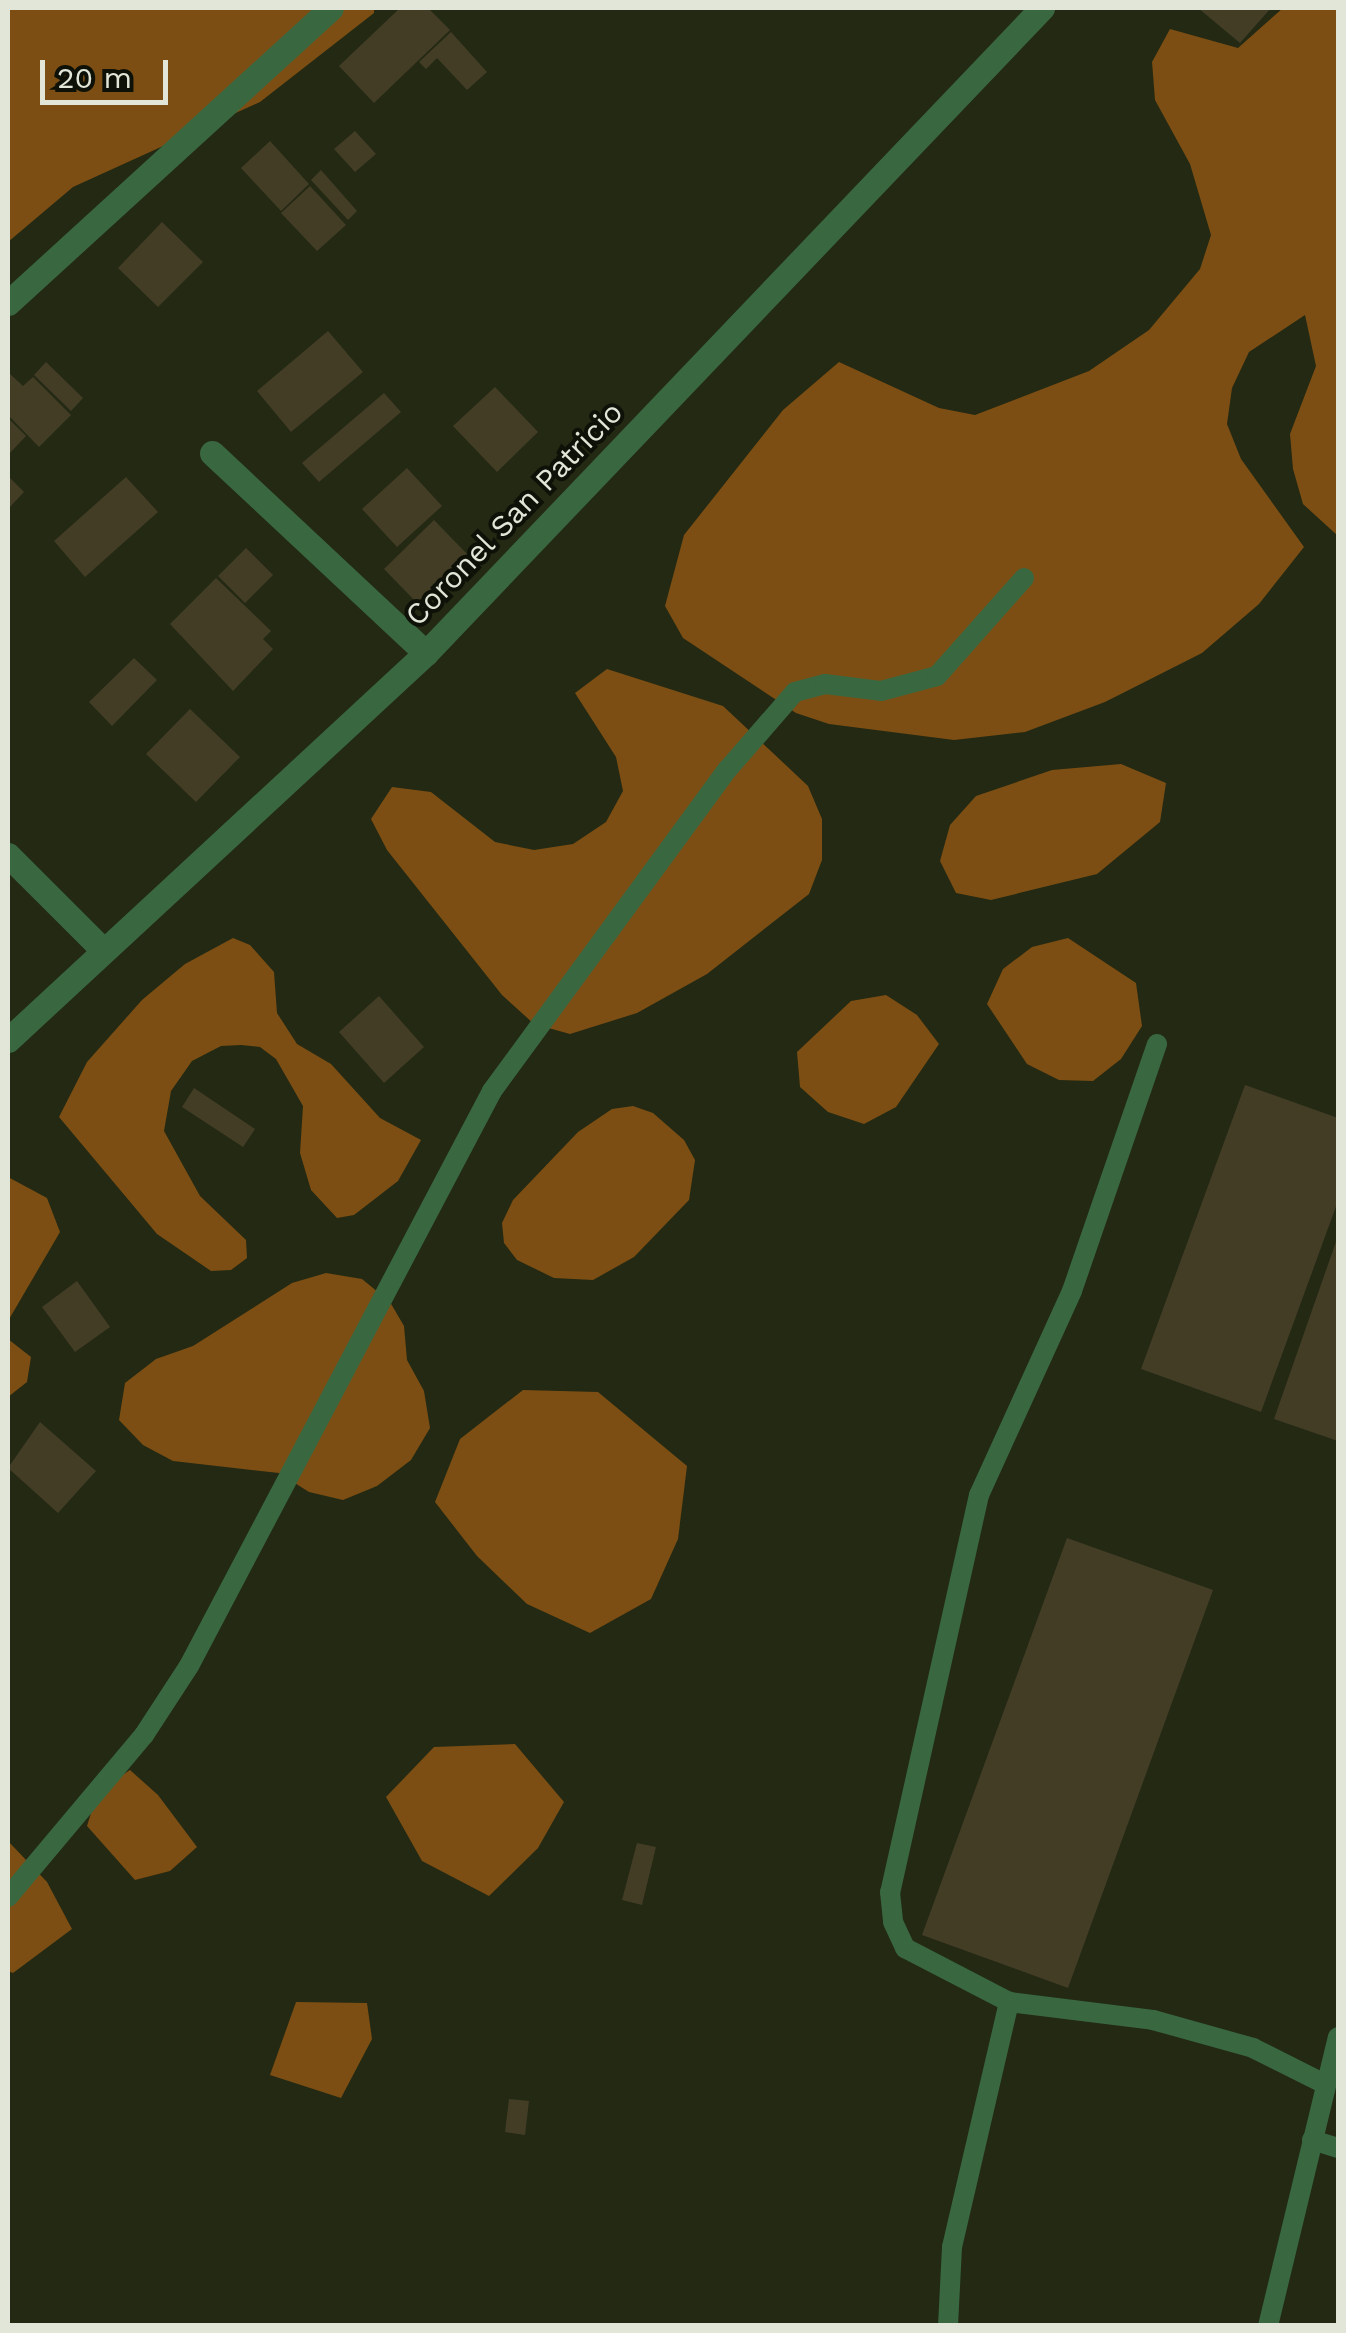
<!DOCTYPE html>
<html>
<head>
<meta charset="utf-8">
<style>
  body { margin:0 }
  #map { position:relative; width:1346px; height:2333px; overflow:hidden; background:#232913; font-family:"Work Sans",sans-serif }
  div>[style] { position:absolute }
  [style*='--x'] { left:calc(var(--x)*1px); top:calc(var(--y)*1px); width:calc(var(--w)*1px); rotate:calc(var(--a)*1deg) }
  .forest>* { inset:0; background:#7c4e13 }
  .building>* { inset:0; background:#443d26 }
  .service>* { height:20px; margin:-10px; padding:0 10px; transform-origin:10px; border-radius:10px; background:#396740 }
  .minor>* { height:25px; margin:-12.5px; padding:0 12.5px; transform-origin:12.5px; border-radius:12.5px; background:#396740 }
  span { translate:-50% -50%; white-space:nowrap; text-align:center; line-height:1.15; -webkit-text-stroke:8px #0e1107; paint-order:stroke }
  .street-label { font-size:30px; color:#e1e6d8 }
  .frame { position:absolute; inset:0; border:10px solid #e1e6d8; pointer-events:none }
  .scale { position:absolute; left:40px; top:60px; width:128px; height:45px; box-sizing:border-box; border:5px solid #e1e6d8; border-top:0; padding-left:12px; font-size:30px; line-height:35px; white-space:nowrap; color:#e1e6d8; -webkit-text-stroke:8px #0e1107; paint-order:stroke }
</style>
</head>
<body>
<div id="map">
  <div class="forest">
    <div style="clip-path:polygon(8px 8px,374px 8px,374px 13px,260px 102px,73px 187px,8px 242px)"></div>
    <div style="clip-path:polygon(1283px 8px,1338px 8px,1338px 536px,1303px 504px,1293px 469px,1290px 434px,1316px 366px,1305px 315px,1249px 352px,1232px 388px,1227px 424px,1241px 459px,1304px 547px,1259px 604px,1202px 653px,1105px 702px,1025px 732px,954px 740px,829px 724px,796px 713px,683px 638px,665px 606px,684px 535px,783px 410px,839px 362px,939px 408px,975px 415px,1089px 371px,1149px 330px,1200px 269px,1211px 235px,1190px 164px,1155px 100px,1152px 62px,1170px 29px,1238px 48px)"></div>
    <div style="clip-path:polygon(607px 669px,723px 706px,808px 786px,822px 819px,822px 860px,809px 894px,707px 974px,637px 1013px,570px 1034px,534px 1024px,502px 995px,387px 850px,371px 819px,392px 787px,431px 792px,495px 842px,534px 850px,573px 844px,606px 822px,623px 791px,616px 757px,575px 693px)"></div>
    <div style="clip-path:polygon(1121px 764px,1166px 783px,1160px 822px,1097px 874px,991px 900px,956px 893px,940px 861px,950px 825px,976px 796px,1052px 770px)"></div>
    <div style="clip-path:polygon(233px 938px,250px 945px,274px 972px,277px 1013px,297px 1044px,331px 1064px,380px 1118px,421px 1140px,398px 1181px,354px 1215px,337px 1218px,311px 1190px,300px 1153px,303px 1106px,276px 1059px,260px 1047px,241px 1045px,221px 1046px,192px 1061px,171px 1091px,164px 1131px,200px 1196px,246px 1240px,247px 1258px,231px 1270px,211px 1271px,157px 1234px,59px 1117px,87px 1062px,142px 1000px,185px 964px)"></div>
    <div style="clip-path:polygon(1068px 938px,1136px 983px,1142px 1026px,1121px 1059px,1093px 1081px,1059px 1080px,1027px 1064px,987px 1004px,1003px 969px,1032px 947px)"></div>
    <div style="clip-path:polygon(886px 995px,917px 1015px,939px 1044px,896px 1107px,864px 1124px,828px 1112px,800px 1087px,797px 1052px,851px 1001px)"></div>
    <div style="clip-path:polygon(633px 1106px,653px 1113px,684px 1140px,695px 1160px,689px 1200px,634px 1257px,593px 1280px,554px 1278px,517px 1260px,504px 1243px,502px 1223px,513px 1200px,578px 1132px,612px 1109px)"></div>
    <div style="clip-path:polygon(8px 1177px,47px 1198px,60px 1232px,8px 1321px)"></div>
    <div style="clip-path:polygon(326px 1273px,362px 1279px,390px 1302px,404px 1326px,407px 1360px,424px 1391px,430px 1428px,411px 1460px,377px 1486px,343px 1500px,309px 1492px,279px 1473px,173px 1461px,143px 1445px,119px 1420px,125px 1383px,156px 1359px,193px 1346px,292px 1283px)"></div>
    <div style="clip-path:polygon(8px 1339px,31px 1357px,27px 1382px,8px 1397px)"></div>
    <div style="clip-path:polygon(523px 1390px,598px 1392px,687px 1466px,678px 1539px,651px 1599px,590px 1633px,527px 1604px,477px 1556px,435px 1502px,460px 1439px)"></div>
    <div style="clip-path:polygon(515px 1744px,564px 1802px,538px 1848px,489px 1896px,422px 1861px,386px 1797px,434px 1747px)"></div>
    <div style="clip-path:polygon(130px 1770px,158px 1795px,197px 1847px,170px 1871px,135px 1880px,87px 1826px,98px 1791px)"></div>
    <div style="clip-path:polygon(8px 1841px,47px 1882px,72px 1929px,13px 1973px,8px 1971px)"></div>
    <div style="clip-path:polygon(296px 2002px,367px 2003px,372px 2039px,341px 2098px,270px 2075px)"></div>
  </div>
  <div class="building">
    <div style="clip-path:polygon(400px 8px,428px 8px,450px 30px,374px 103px,339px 66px)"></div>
    <div style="clip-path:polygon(1198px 8px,1271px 8px,1240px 43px)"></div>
    <div style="clip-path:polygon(451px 32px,487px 72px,467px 90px,437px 58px,426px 69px,419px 62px)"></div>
    <div style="clip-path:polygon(355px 131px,376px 154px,355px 172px,334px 149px)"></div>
    <div style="clip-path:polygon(270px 141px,309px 184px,281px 211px,241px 168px)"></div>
    <div style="clip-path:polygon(321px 170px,357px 211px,348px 220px,311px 180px)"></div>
    <div style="clip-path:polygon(310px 186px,346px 225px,317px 251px,281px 213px)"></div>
    <div style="clip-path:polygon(162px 222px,203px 262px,158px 307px,118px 268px)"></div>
    <div style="clip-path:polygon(328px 331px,363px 372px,291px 432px,257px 391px)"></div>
    <div style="clip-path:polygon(46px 362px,83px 398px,71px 411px,34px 375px)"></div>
    <div style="clip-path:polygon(9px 373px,23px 386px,33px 377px,71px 415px,39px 447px,8px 415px)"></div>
    <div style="clip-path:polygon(495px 387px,538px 432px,497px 472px,453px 426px)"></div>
    <div style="clip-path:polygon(384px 393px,401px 412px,319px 482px,302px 463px)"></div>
    <div style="clip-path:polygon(8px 418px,26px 436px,8px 455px)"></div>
    <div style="clip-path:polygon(407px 468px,442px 506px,397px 547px,362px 509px)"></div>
    <div style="clip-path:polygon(8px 476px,24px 492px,8px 509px)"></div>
    <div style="clip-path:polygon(126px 477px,158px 512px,85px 577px,54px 541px)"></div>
    <div style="clip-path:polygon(434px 520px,467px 554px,417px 603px,384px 569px)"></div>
    <div style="clip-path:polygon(246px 548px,273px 575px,245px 603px,218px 576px)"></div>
    <div style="clip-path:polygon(216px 578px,271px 631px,263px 639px,273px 649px,233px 691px,170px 624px)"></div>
    <div style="clip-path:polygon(134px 658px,157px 680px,112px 726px,89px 702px)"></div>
    <div style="clip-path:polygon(190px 709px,240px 757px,196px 802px,146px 754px)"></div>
    <div style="clip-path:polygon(379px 996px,424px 1047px,384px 1083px,339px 1032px)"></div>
    <div style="clip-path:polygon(1245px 1085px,1338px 1118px,1338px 1201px,1261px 1412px,1141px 1369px)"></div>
    <div style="clip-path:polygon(194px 1088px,255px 1129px,243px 1147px,182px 1107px)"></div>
    <div style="clip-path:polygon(1338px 1236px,1338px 1441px,1274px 1419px)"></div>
    <div style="clip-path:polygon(77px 1281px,110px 1327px,75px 1352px,42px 1307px)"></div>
    <div style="clip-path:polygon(40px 1422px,96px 1471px,58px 1513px,8px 1468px)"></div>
    <div style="clip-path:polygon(1067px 1538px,1213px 1590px,1068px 1988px,922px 1935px)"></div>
    <div style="clip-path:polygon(637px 1843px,656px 1847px,642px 1905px,622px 1900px)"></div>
    <div style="clip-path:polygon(509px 2099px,529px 2101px,525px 2135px,505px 2132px)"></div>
  </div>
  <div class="service">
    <div style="--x:1157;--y:1044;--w:261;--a:109"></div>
    <div style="--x:1072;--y:1291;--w:224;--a:114.5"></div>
    <div style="--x:979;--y:1495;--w:407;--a:102.6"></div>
    <div style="--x:890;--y:1892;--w:30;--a:84"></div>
    <div style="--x:893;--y:1922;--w:29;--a:65"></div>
    <div style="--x:905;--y:1948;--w:117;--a:27.4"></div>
    <div style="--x:1009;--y:2002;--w:145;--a:7.1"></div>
    <div style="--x:1153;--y:2020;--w:104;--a:15.6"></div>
    <div style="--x:1253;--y:2048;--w:80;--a:26.6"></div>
    <div style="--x:8;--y:1897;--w:212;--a:-50"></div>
    <div style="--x:144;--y:1735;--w:82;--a:-56.9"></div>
    <div style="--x:189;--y:1666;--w:650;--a:-62.21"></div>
    <div style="--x:492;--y:1091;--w:399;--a:-53.8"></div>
    <div style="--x:728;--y:769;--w:102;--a:-49"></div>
    <div style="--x:795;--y:692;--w:31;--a:-15"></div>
    <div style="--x:825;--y:684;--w:56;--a:7.1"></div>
    <div style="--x:881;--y:691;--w:58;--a:-15"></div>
    <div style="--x:937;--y:676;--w:131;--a:-48.4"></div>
    <div style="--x:1312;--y:2140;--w:27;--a:17"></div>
    <div style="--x:948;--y:2326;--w:79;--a:-87.1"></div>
    <div style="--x:952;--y:2247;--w:252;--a:-76.9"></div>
    <div style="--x:1268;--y:2326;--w:297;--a:-76.4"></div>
  </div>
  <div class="minor">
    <div style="--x:8;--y:303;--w:437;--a:-42.4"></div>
    <div style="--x:212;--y:453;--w:293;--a:43.1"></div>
    <div style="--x:8;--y:855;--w:134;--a:45"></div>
    <div style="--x:8;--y:1040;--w:570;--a:-42.79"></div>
    <div style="--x:426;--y:653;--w:892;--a:-46.32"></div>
  </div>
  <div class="street-label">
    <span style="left:514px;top:514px;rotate:-46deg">Coronel San Patricio</span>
  </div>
  <div class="frame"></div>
  <div class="scale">20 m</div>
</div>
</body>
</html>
